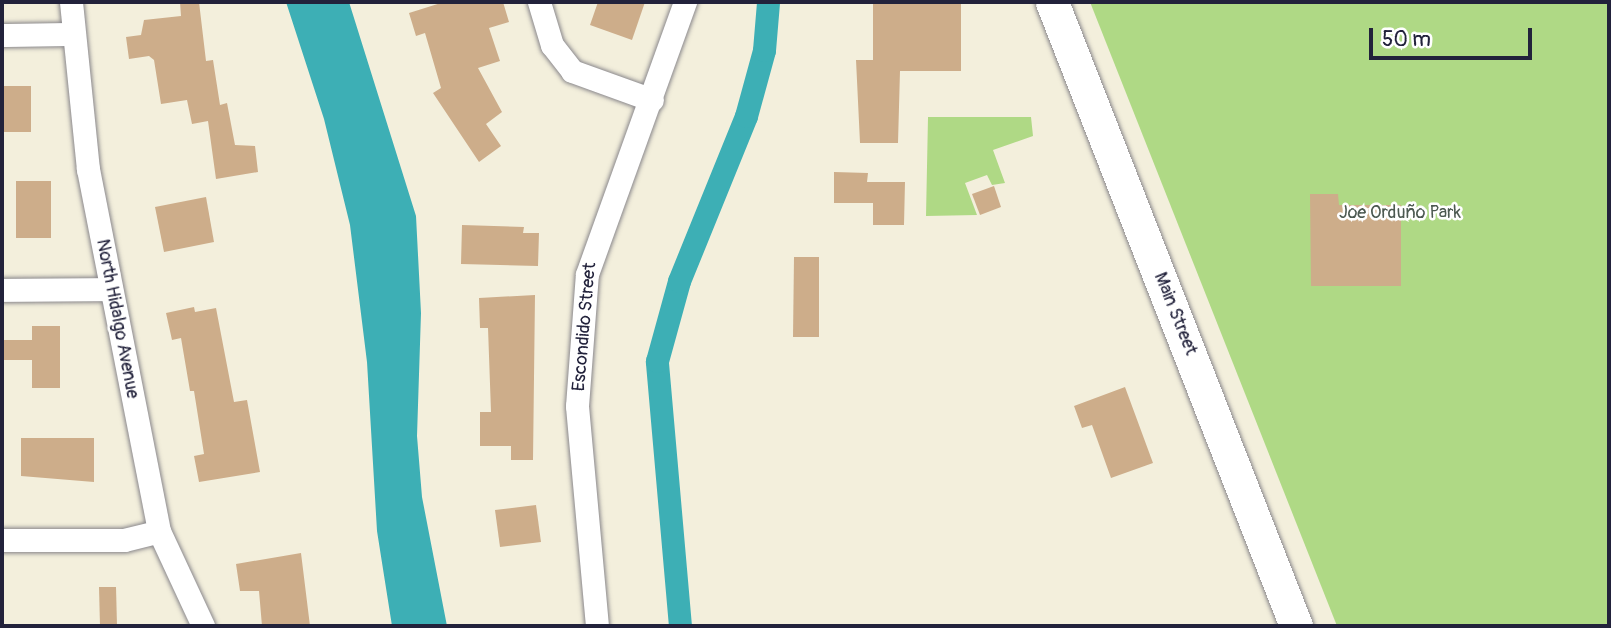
<!DOCTYPE html>
<html>
<head>
<meta charset="utf-8">
<style>
  body { margin:0 }
  #map { position:relative; width:1611px; height:628px; overflow:hidden; background:#f3efdc; font-family:Pangolin,sans-serif }
  div>[style] { position:absolute }
  [style*='--x'] { left:calc(var(--x)*1px); top:calc(var(--y)*1px); width:calc(var(--w)*1px); rotate:calc(var(--a)*1deg) }
  .green>* { inset:0; background:#afd985 }
  .water>* { inset:0; background:#3dafb5 }
  .canal>* { height:23px; margin:-11.5px; padding:0 11.5px; transform-origin:11.5px; border-radius:11.5px; background:#3dafb5 }
  .building>* { inset:0; background:#cdad8a }
  .roads { filter:drop-shadow(0 0 2px #8a888c) drop-shadow(0 0 2px #8a888c) }
  .minor>* { height:23px; margin:-11.5px; padding:0 11.5px; transform-origin:11.5px; border-radius:11.5px; background:#fff }
  .highway>* { height:33px; margin:-16.5px; padding:0 16.5px; transform-origin:16.5px; border-radius:16.5px; background:#fff }
  span { translate:-50% -50%; white-space:nowrap; text-align:center; line-height:1.15; -webkit-text-stroke:5px #fff; paint-order:stroke }
  .park-label { font-size:18px; color:#4c5951 }
  .street-label { font-size:18px; color:#22223b }
  .frame { position:absolute; inset:0; border:4px solid #22223b; pointer-events:none }
  .scale { position:absolute; left:1369px; top:28px; width:163px; height:32px; box-sizing:border-box; border:4px solid #22223b; border-top:0; padding-left:9px; font-size:21px; line-height:24px; white-space:nowrap; color:#22223b; -webkit-text-stroke:5px #fff; paint-order:stroke }
</style>
</head>
<body>
<div id="map">
  <div class="green">
    <div style="clip-path:polygon(1090px 2px,1609px 2px,1609px 626px,1337px 626px)"></div>
    <div style="clip-path:polygon(928px 117px,1031px 117px,1033px 136px,993px 150px,1005px 183px,992px 185px,987px 175px,965px 183px,977px 215px,926px 216px)"></div>
  </div>
  <div class="water">
    <div style="clip-path:polygon(286px 2px,349px 2px,416px 216px,421px 313px,417px 436px,422px 497px,447px 626px,392px 626px,377px 531px,367px 362px,350px 225px,324px 119px)"></div>
  </div>
  <div class="canal">
    <div style="--x:680;--y:626;--w:266;--a:-95"></div>
    <div style="--x:657;--y:361;--w:83;--a:-74.6"></div>
    <div style="--x:679;--y:281;--w:178;--a:-67.9"></div>
    <div style="--x:746;--y:116;--w:68;--a:-74.7"></div>
    <div style="--x:764;--y:50;--w:48;--a:-85.2"></div>
  </div>
  <div class="building">
    <div style="clip-path:polygon(180px 2px,199px 2px,206px 61px,213px 60px,220px 105px,227px 103px,235px 145px,255px 146px,258px 172px,216px 179px,208px 121px,192px 124px,187px 100px,161px 104px,154px 60px,149px 56px,129px 59px,126px 37px,141px 35px,144px 20px,181px 16px)"></div>
    <div style="clip-path:polygon(444px 2px,503px 2px,509px 22px,489px 28px,500px 61px,478px 68px,502px 112px,486px 124px,501px 146px,479px 162px,433px 93px,441px 88px,425px 33px,416px 36px,409px 13px)"></div>
    <div style="clip-path:polygon(598px 2px,645px 2px,632px 40px,590px 25px)"></div>
    <div style="clip-path:polygon(873px 2px,961px 2px,961px 71px,900px 71px,898px 143px,860px 143px,856px 60px,873px 60px)"></div>
    <div style="clip-path:polygon(2px 86px,31px 86px,31px 132px,2px 132px)"></div>
    <div style="clip-path:polygon(834px 172px,868px 173px,867px 182px,905px 182px,904px 225px,873px 225px,873px 203px,834px 203px)"></div>
    <div style="clip-path:polygon(16px 181px,51px 181px,51px 238px,16px 238px)"></div>
    <div style="clip-path:polygon(994px 186px,1001px 207px,980px 215px,972px 194px)"></div>
    <div style="clip-path:polygon(1310px 194px,1338px 194px,1339px 205px,1401px 205px,1401px 286px,1311px 286px)"></div>
    <div style="clip-path:polygon(206px 197px,214px 242px,164px 252px,155px 207px)"></div>
    <div style="clip-path:polygon(462px 225px,524px 227px,523px 233px,539px 233px,538px 266px,461px 264px)"></div>
    <div style="clip-path:polygon(794px 257px,819px 257px,819px 337px,793px 337px)"></div>
    <div style="clip-path:polygon(535px 295px,533px 460px,511px 460px,511px 446px,480px 446px,480px 412px,491px 412px,488px 328px,480px 328px,479px 298px)"></div>
    <div style="clip-path:polygon(194px 307px,195px 312px,216px 308px,234px 402px,247px 400px,260px 472px,199px 482px,194px 456px,204px 454px,194px 391px,190px 391px,181px 338px,172px 340px,166px 313px)"></div>
    <div style="clip-path:polygon(32px 326px,60px 326px,60px 388px,32px 388px,32px 360px,2px 360px,2px 340px,32px 340px)"></div>
    <div style="clip-path:polygon(1125px 387px,1153px 463px,1111px 478px,1092px 425px,1082px 428px,1074px 406px)"></div>
    <div style="clip-path:polygon(21px 438px,94px 438px,94px 482px,21px 476px)"></div>
    <div style="clip-path:polygon(536px 505px,541px 542px,500px 547px,495px 510px)"></div>
    <div style="clip-path:polygon(301px 553px,310px 626px,262px 626px,259px 591px,240px 591px,236px 564px)"></div>
    <div style="clip-path:polygon(99px 587px,116px 587px,117px 626px,100px 626px)"></div>
  </div>
  <div class="roads">
    <div class="minor">
      <div style="--x:71;--y:2;--w:168;--a:84.2"></div>
      <div style="--x:88;--y:169;--w:369;--a:78.9"></div>
      <div style="--x:159;--y:531;--w:105;--a:65.1"></div>
      <div style="--x:539;--y:2;--w:45;--a:73.2"></div>
      <div style="--x:552;--y:45;--w:33;--a:52"></div>
      <div style="--x:572;--y:71;--w:85;--a:19.9"></div>
      <div style="--x:2;--y:35;--w:70;--a:-0.8"></div>
      <div style="--x:2;--y:290;--w:109;--a:-0.5"></div>
      <div style="--x:2;--y:540;--w:122;--a:0"></div>
      <div style="--x:124;--y:540;--w:36;--a:-14"></div>
      <div style="--x:597;--y:626;--w:221;--a:-95.2"></div>
      <div style="--x:577;--y:406;--w:132;--a:-85.7"></div>
      <div style="--x:587;--y:274;--w:289;--a:-70.2"></div>
    </div>
    <div class="highway">
      <div style="--x:1052;--y:2;--w:670;--a:68.64"></div>
    </div>
  </div>
  <div class="park-label">
    <span style="left:1400px;top:213px">Joe Orduño Park</span>
  </div>
  <div class="street-label">
    <span style="left:1175px;top:314px;rotate:68deg">Main Street</span>
    <span style="left:117px;top:319px;rotate:79deg">North Hidalgo Avenue</span>
    <span style="left:585px;top:327px;rotate:-85deg">Escondido Street</span>
  </div>
  <div class="frame"></div>
  <div class="scale">50 m</div>
</div>
</body>
</html>
